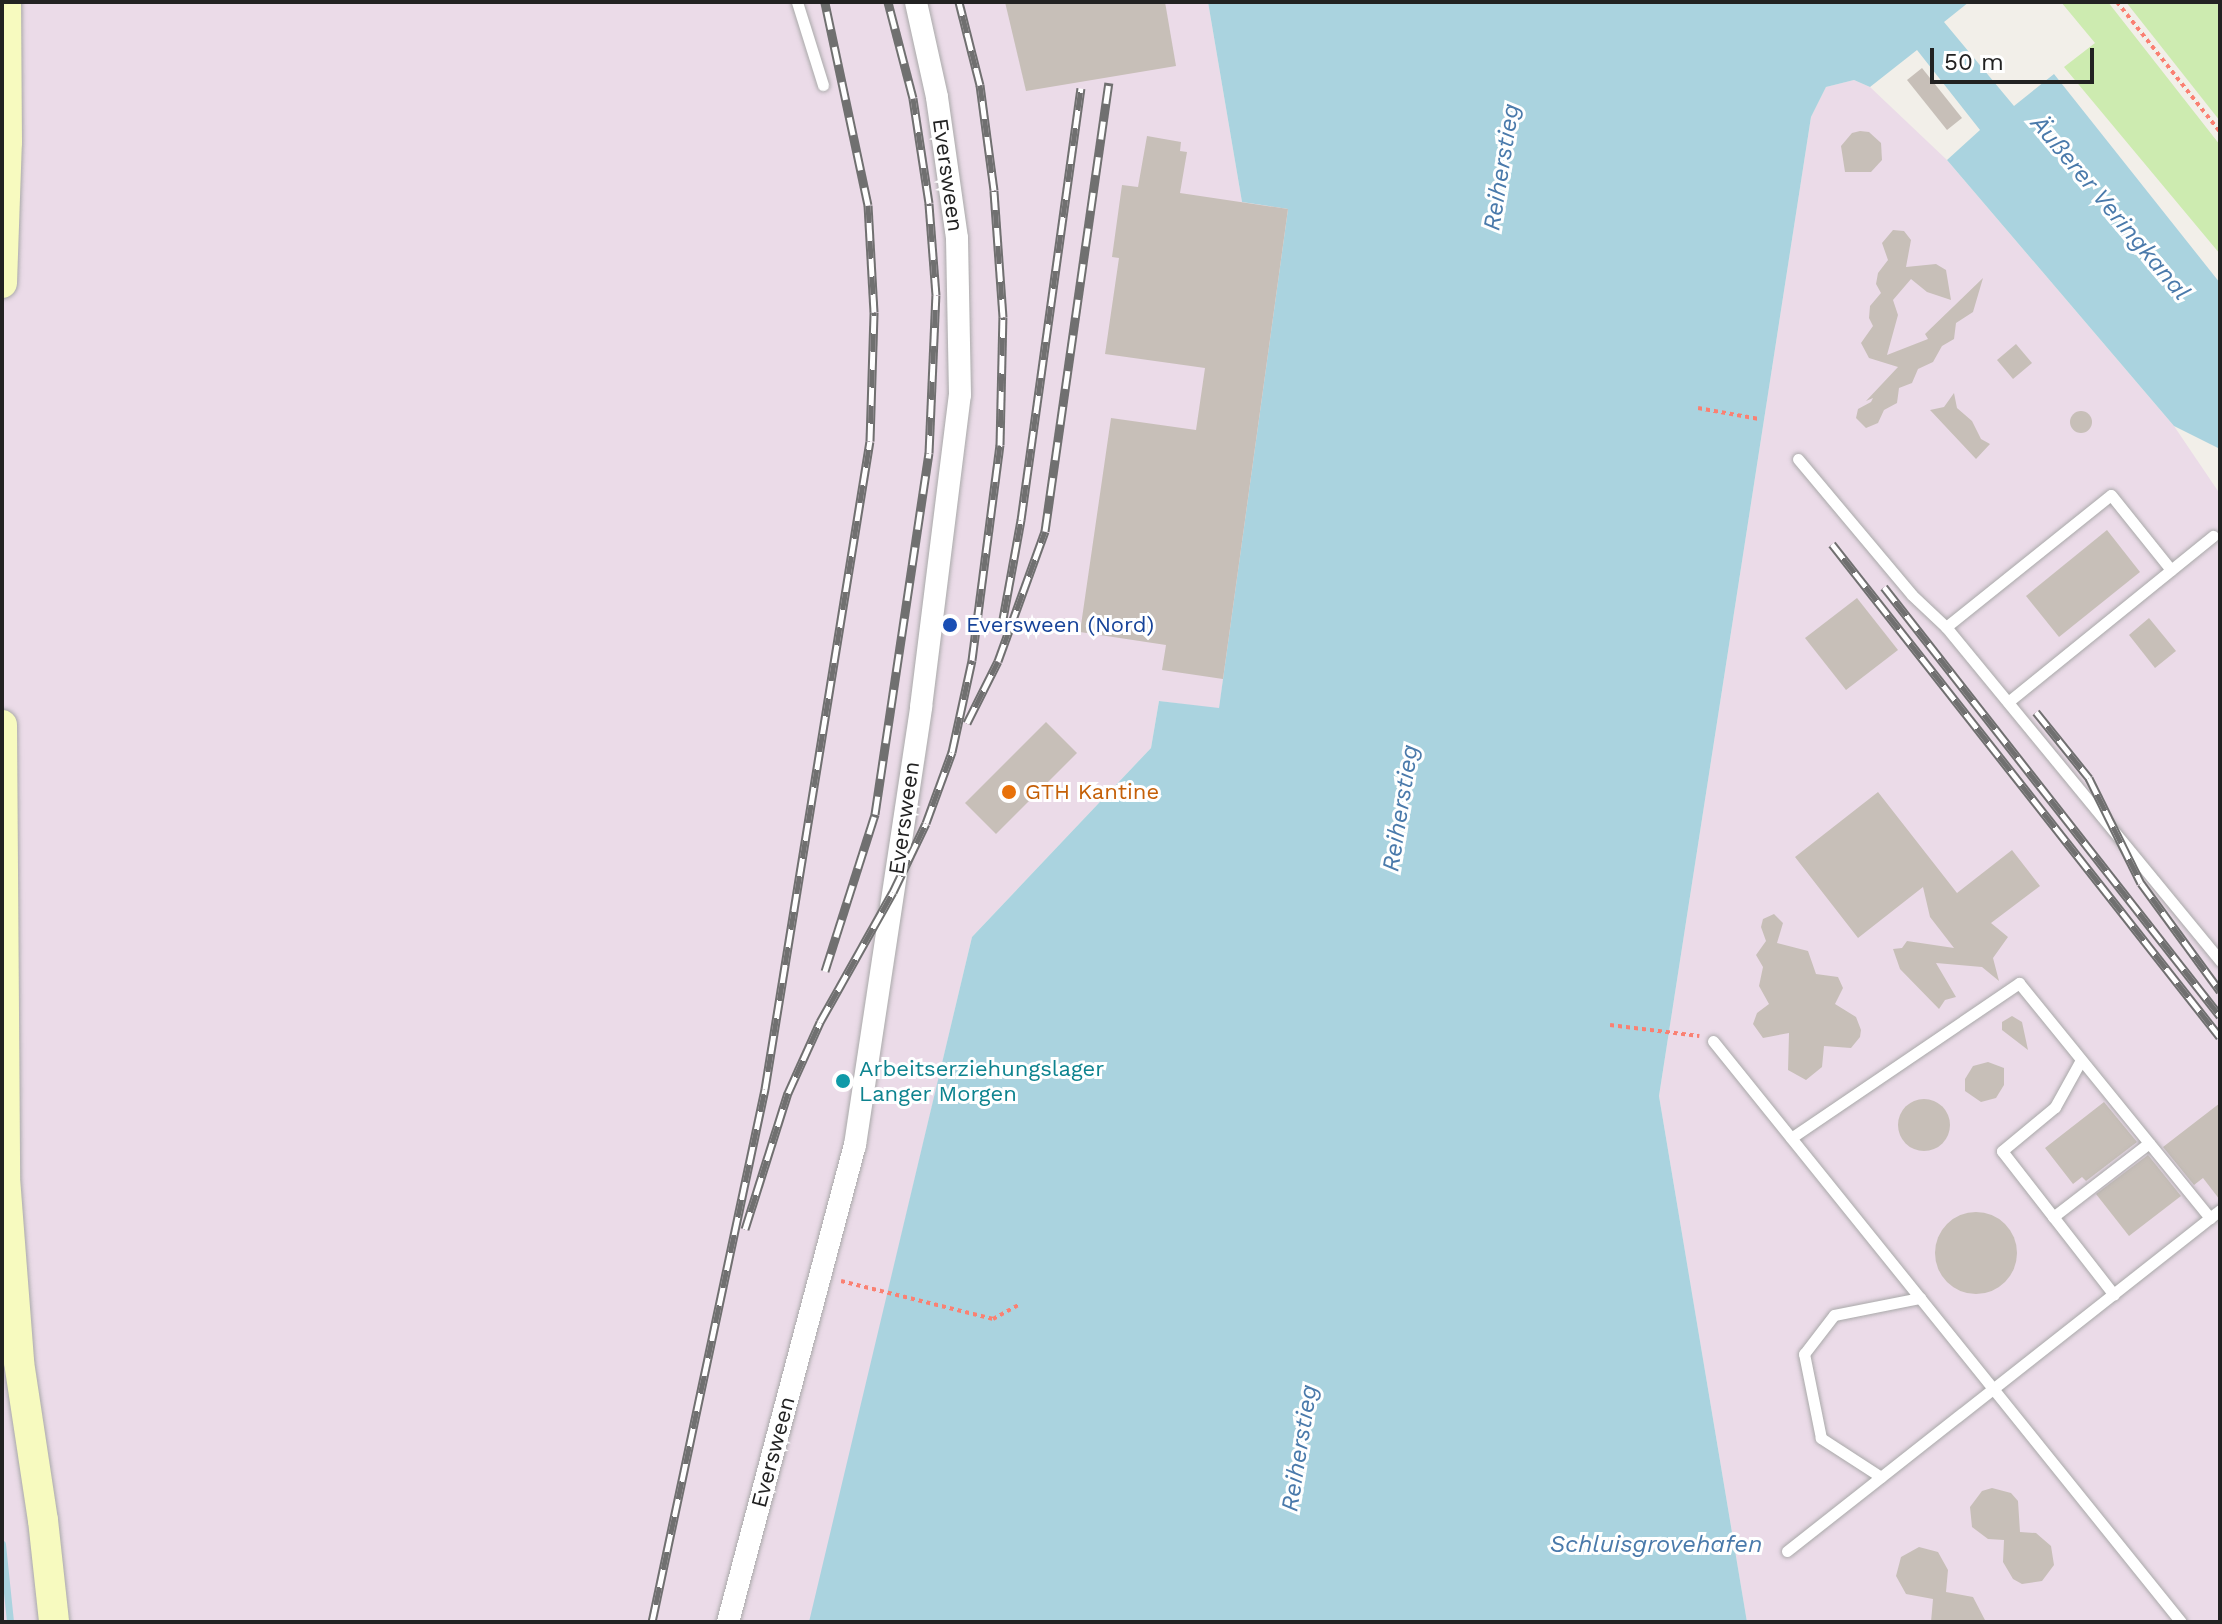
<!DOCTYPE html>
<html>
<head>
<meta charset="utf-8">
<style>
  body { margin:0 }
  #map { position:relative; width:2222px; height:1624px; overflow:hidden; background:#f2efe9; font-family:"Work Sans",sans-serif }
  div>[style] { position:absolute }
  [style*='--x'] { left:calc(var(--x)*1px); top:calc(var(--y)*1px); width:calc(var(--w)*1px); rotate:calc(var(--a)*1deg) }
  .industrial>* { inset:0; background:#ebdbe8 }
  .grass>* { inset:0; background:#cdebb0 }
  .water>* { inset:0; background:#aad3df }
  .stream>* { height:7px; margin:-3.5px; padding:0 3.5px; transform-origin:3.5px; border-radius:3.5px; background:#aad3df }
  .building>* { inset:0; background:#c7bfb8 }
  .round { border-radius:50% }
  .path>* { height:4px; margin-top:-2px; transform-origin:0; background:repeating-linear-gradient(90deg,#fa8072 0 4px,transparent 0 8px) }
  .roads { filter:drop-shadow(0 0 2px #a9a9a9) drop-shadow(0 0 2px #a9a9a9) }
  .service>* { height:11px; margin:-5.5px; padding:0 5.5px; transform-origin:5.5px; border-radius:5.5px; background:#fff }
  .minor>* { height:22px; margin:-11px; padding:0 11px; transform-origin:11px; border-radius:11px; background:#fff }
  .secondary>* { height:30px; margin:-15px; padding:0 15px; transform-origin:15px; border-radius:15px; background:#f7fabf }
  .rail>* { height:9px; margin-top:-4.5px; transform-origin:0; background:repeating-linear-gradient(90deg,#fff 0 18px,#707070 0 36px); box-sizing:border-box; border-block:2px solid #707070 }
  .dots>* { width:22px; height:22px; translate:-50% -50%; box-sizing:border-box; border:4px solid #fff; border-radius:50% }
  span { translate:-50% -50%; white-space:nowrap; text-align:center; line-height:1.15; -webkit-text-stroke:6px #fff; paint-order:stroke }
  .street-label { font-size:22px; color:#222 }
  .transit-label { font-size:22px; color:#164399 }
  .left { translate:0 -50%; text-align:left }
  .food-label { font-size:22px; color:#c56008 }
  .culture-label { font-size:22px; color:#0d838f }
  .water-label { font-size:24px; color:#4a7aab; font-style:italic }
  .frame { position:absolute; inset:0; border:4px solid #222; pointer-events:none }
  .scale { position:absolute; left:1930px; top:48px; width:164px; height:36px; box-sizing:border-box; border:4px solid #222; border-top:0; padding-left:10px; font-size:24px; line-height:28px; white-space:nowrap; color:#222; -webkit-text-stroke:6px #fff; paint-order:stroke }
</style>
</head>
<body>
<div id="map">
  <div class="industrial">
    <div style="clip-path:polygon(2px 2px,1208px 2px,1242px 202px,1288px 209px,1219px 709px,1159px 701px,1151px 748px,972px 937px,810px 1622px,2px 1622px)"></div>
    <div style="clip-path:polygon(1854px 80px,1870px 87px,1947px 160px,2174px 426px,2220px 494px,2220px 1622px,1747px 1622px,1659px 1096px,1811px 117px,1826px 87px)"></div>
  </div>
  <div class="grass">
    <div style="clip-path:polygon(2061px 2px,2108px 2px,2220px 145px,2220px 254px,2064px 67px,2095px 43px)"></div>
    <div style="clip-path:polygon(2126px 2px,2220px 2px,2220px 121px)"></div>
  </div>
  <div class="water">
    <div style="clip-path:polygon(1208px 2px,1969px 2px,1944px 22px,2014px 106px,2054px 74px,2220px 283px,2220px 449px,2174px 426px,1947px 160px,1980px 130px,1917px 50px,1870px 87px,1854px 80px,1826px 87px,1811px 117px,1659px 1096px,1747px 1622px,809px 1622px,972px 937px,1151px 748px,1159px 701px,1219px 708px,1288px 209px,1242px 202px)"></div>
  </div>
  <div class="stream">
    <div style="--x:2;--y:1544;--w:78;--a:84.1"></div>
  </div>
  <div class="building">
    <div style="clip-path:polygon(1005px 2px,1165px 2px,1176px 66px,1026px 91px)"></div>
    <div style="clip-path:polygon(1922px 68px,1962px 118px,1947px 130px,1907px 80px)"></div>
    <div style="clip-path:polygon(1860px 131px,1869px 132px,1881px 143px,1882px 160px,1871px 172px,1845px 172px,1841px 146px,1852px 133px)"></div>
    <div style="clip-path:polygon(1147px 136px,1181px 142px,1180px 151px,1187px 152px,1180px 193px,1288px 209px,1223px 679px,1162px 670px,1166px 645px,1080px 632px,1111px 418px,1196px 430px,1205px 368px,1105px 354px,1119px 258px,1112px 257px,1122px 185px,1138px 187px)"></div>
    <div style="clip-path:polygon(1893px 230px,1904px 231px,1911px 240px,1906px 267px,1936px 264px,1946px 270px,1951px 300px,1927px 292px,1911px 279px,1893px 300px,1898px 315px,1887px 355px,1928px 339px,1925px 334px,1983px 278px,1973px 312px,1956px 323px,1954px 339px,1942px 346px,1933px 362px,1918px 369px,1912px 383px,1899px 388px,1897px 403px,1884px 410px,1878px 423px,1866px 428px,1856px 418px,1858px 409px,1871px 402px,1873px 398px,1866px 401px,1898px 367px,1869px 358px,1861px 343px,1873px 326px,1869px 318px,1870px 306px,1881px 293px,1876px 284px,1878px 273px,1888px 260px,1882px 243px)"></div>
    <div style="clip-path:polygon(2016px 344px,2032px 363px,2013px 379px,1997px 360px)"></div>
    <div style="clip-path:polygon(1954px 393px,1957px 408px,1972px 421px,1981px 439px,1990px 444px,1976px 459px,1930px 410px,1944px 407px)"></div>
    <div class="round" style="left:2070px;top:411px;width:22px;height:22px"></div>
    <div style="clip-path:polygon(2107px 530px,2140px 572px,2059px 637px,2026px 596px)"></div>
    <div style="clip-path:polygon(1857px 598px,1898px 650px,1846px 690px,1805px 638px)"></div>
    <div style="clip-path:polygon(2149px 618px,2176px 651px,2155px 668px,2129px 635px)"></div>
    <div style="clip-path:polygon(1046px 722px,1077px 753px,996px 834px,965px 803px)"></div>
    <div style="clip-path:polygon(1878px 792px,1957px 893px,2012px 850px,2040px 886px,1991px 923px,2008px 937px,1993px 958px,1999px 981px,1982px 967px,1936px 963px,1956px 997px,1945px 1000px,1939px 1009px,1900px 969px,1893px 949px,1902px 948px,1907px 941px,1954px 948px,1930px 917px,1923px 887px,1858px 938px,1795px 857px)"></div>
    <div style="clip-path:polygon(1774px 914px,1783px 923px,1777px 943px,1808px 951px,1816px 974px,1838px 977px,1843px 988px,1835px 1004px,1856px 1017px,1861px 1030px,1860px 1037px,1851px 1048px,1824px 1046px,1822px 1067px,1806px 1080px,1788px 1070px,1789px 1033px,1763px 1038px,1753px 1024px,1757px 1013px,1769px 1004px,1759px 986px,1763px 967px,1756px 955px,1766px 941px,1761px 927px,1763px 919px)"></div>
    <div style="clip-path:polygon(2012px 1016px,2022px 1022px,2028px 1050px,2002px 1030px,2002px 1022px)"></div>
    <div style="clip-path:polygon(1988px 1062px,2004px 1068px,2004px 1085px,1996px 1098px,1981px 1102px,1965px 1091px,1965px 1079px,1973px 1066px)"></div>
    <div class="round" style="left:1898px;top:1099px;width:52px;height:52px"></div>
    <div style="clip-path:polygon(2104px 1102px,2137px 1142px,2086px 1181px,2082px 1177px,2073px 1184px,2045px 1148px)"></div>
    <div style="clip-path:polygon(2220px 1103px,2220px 1200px,2203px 1178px,2194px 1185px,2163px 1147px)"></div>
    <div style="clip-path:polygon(2148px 1155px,2181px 1196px,2129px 1236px,2096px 1194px)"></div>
    <div class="round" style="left:1935px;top:1212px;width:82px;height:82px"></div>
    <div style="clip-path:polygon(1992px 1488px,2011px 1493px,2018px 1501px,2020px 1532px,2036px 1533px,2051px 1546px,2054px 1565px,2042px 1581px,2022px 1584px,2013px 1579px,2003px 1562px,2004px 1540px,1988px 1539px,1972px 1527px,1970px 1507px,1982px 1491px)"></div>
    <div style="clip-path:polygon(1919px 1547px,1938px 1552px,1948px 1570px,1946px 1592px,1973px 1597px,1986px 1622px,1931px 1622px,1933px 1599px,1906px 1594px,1896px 1576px,1901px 1557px)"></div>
  </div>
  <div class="path">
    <div style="--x:2117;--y:2;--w:166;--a:51.6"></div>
    <div style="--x:1698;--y:408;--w:62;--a:10.2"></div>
    <div style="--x:1610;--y:1025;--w:90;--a:7"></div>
    <div style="--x:841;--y:1281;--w:157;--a:14"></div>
    <div style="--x:993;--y:1319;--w:29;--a:-29"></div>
  </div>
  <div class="roads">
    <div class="service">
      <div style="--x:797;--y:2;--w:87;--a:72.6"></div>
      <div style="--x:1798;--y:459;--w:177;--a:50"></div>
      <div style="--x:1912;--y:595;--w:47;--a:43.3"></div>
      <div style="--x:1946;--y:627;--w:432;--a:50.6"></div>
      <div style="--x:1946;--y:627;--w:211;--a:-38.7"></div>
      <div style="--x:2111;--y:495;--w:96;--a:51.3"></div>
      <div style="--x:2008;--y:702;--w:264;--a:-39"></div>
      <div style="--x:1713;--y:1041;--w:746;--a:51.15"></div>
      <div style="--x:2081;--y:1060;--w:54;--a:119"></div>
      <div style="--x:2055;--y:1107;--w:69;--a:140.3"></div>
      <div style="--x:2002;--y:1151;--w:182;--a:52.1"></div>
      <div style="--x:1791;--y:1138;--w:276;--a:-34.2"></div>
      <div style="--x:2019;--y:983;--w:303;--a:50.9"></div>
      <div style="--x:2053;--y:1217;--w:121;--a:-37.6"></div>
      <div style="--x:1881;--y:1477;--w:72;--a:-147"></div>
      <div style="--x:1821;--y:1438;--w:86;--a:-101.4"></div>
      <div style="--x:1804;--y:1354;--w:49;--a:-52.4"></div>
      <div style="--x:1834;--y:1315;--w:88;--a:-11.2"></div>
      <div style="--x:1787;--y:1551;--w:551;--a:-38.22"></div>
    </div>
    <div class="minor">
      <div style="--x:728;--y:1622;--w:494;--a:-75.1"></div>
      <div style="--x:855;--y:1145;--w:443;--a:-81.4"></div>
      <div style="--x:921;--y:707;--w:314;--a:-82.9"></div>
      <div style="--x:960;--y:395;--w:157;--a:-91.1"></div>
      <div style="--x:957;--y:238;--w:142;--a:-98.1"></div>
      <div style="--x:937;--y:97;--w:97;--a:-102.5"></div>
    </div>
    <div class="secondary">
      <div style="--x:2;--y:283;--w:141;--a:-88"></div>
      <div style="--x:7;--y:142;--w:140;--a:-90.4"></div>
      <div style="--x:2;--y:725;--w:453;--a:89.6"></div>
      <div style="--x:5;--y:1178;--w:185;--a:85.6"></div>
      <div style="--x:19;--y:1362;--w:160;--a:81.4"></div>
      <div style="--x:43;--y:1520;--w:103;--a:83.8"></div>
    </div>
  </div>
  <div class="rail">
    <div style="--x:1832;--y:544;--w:627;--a:51.8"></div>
    <div style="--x:1884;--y:587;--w:545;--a:51.93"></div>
    <div style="--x:1001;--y:630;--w:112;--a:-79.7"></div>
    <div style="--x:1021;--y:520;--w:436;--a:-82.1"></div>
    <div style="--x:2036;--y:712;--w:85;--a:51.2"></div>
    <div style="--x:2089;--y:778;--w:117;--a:63.7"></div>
    <div style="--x:2141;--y:883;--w:134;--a:53.8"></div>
    <div style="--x:967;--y:723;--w:69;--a:-63.4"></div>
    <div style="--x:998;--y:661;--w:138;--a:-70.1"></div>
    <div style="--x:1045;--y:531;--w:453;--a:-81.9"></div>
    <div style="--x:825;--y:971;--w:165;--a:-72.3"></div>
    <div style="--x:875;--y:814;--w:365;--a:-81.5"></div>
    <div style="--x:929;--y:453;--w:158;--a:-87.5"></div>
    <div style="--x:936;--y:295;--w:92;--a:-94.4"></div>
    <div style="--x:929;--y:203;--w:106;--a:-98.7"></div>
    <div style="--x:913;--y:98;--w:99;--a:-104.6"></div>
    <div style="--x:745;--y:1229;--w:143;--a:-72.5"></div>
    <div style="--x:788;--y:1093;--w:78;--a:-65.7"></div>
    <div style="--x:820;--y:1022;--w:149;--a:-60.7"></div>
    <div style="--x:893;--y:892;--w:76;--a:-64.4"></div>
    <div style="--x:926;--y:823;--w:76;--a:-69.9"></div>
    <div style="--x:952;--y:752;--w:94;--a:-77.7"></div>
    <div style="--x:972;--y:660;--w:217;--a:-82.6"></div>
    <div style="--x:1000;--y:445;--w:128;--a:-88.7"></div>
    <div style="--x:1003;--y:317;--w:127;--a:-94.1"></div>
    <div style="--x:994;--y:190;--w:106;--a:-97.6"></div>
    <div style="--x:980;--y:85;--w:86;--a:-104.2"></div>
    <div style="--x:652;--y:1622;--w:545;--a:-78.03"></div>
    <div style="--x:765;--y:1089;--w:656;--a:-80.8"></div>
    <div style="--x:870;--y:441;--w:129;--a:-88.2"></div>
    <div style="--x:874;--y:312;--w:107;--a:-93.2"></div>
    <div style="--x:868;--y:205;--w:208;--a:-102"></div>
  </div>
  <div class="dots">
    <div style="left:950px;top:625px;background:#1a4fb4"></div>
    <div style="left:1009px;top:792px;background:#e8710a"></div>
    <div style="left:843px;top:1081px;background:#0f9aa8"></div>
  </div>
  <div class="street-label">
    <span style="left:948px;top:175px;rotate:82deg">Eversween</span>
    <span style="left:904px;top:818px;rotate:-82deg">Eversween</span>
    <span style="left:773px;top:1452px;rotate:-75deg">Eversween</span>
  </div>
  <div class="transit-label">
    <span class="left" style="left:966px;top:625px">Eversween (Nord)</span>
  </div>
  <div class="food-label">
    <span class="left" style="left:1025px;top:792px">GTH Kantine</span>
  </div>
  <div class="culture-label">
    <span class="left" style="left:859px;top:1081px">Arbeitserziehungslager<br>Langer Morgen</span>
  </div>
  <div class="water-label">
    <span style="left:1502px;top:167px;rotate:-81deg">Reiherstieg</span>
    <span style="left:2110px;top:208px;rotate:50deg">Äußerer Veringkanal</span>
    <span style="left:1401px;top:808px;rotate:-81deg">Reiherstieg</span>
    <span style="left:1300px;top:1448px;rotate:-81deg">Reiherstieg</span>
    <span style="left:1656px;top:1545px">Schluisgrovehafen</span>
  </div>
  <div class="frame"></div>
  <div class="scale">50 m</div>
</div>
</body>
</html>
